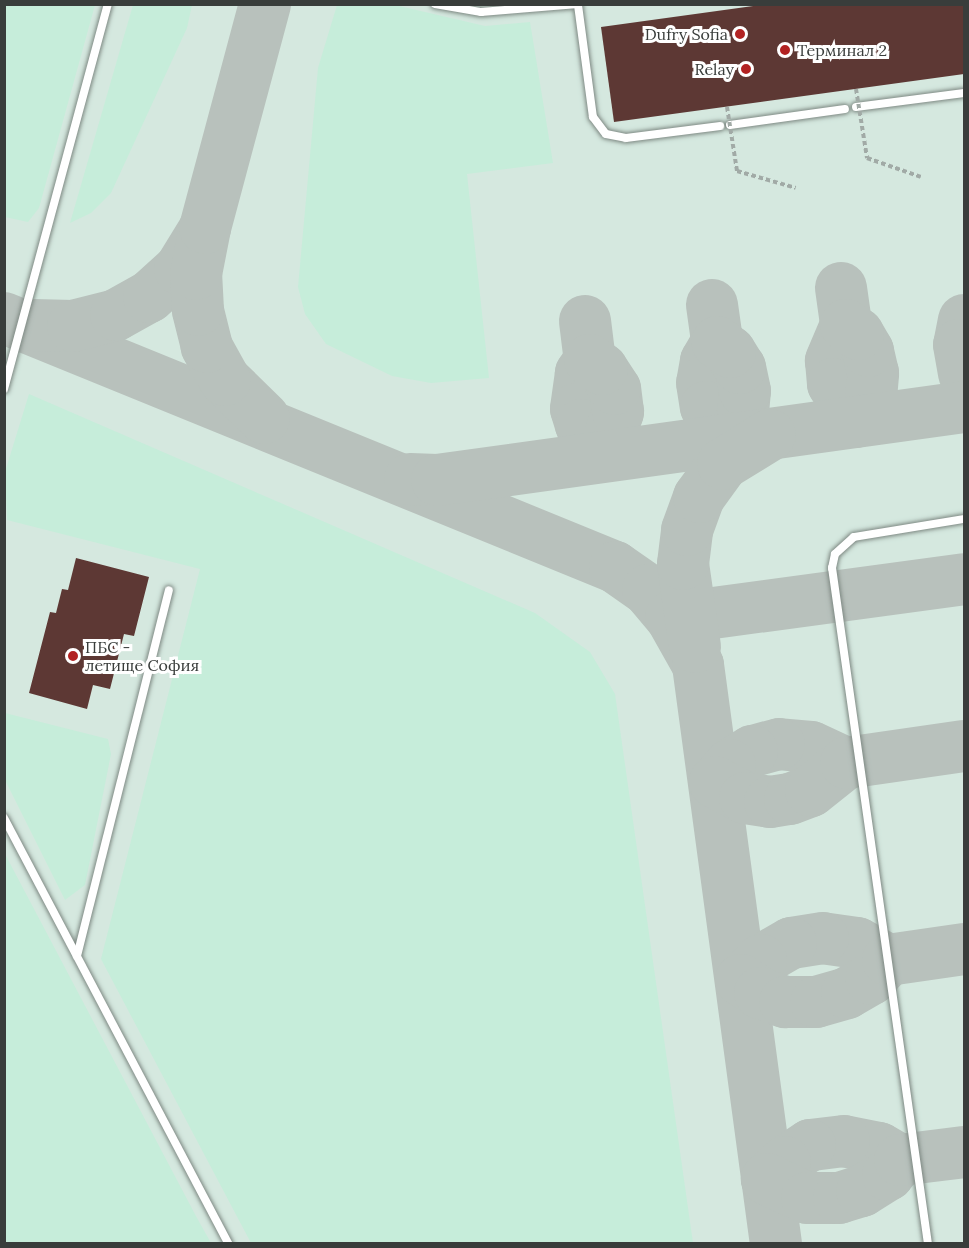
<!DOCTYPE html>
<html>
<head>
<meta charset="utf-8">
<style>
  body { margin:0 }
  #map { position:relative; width:969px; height:1248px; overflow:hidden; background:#e7f3ed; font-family:Lora,serif }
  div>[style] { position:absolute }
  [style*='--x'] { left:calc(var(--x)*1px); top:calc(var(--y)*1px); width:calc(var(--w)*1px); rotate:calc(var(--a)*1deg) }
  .built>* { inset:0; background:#d5e8df }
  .green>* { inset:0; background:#c6edda }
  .taxiway>* { height:52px; margin:-26px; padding:0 26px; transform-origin:26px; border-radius:26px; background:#b8c1bc }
  .building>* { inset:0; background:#5d3834 }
  .roads { filter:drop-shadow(0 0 2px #7e8983) drop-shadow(0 0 2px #7e8983) }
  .service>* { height:8px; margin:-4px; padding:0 4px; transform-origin:4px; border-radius:4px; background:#fff }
  .path-bridge>* { height:4px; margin-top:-2px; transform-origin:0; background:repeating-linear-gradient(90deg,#a1aaa6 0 4.5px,transparent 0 7.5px) }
  .dots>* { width:16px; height:16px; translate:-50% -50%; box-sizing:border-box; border:3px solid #fff; border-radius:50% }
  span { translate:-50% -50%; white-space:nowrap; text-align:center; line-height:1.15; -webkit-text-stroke:6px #fff; paint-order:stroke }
  .poi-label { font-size:16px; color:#393d3b }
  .right { translate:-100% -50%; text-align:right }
  .left { translate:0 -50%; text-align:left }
  .frame { position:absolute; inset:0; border:6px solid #393d3b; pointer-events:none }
</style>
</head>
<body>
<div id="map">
  <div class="built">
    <div style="clip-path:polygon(5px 5px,964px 5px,964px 1243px,5px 1244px)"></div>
  </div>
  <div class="green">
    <div style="clip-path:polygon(5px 4px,95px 5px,39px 208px,28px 222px,5px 217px)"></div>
    <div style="clip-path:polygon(133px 5px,192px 5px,187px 28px,111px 193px,91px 213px,70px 223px)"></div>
    <div style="clip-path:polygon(337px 5px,395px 5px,485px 26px,530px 22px,553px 163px,467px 174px,489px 378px,431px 383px,392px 376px,326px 344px,305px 314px,298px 287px,318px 68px)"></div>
    <div style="clip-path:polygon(29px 394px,535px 613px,590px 652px,615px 694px,693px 1243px,251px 1243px,101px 959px,200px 569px,7px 520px,5px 472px)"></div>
    <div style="clip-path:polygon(5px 713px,108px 739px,111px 754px,85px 885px,65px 900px,5px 780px)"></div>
    <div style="clip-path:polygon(5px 854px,197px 1218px,211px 1243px,5px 1243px)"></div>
  </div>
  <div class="taxiway">
    <div style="--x:841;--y:288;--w:37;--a:82"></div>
    <div style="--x:846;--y:325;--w:39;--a:113"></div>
    <div style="--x:831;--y:361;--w:23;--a:85"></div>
    <div style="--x:833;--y:384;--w:44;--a:58.8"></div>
    <div style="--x:856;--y:422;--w:28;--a:-58"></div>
    <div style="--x:871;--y:398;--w:25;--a:-85"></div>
    <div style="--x:873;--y:373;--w:23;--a:-103"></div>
    <div style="--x:868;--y:351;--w:20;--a:-120"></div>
    <div style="--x:858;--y:334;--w:15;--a:-143"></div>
    <div style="--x:712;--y:305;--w:37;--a:82"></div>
    <div style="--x:717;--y:342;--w:22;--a:120"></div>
    <div style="--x:706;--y:361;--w:22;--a:100"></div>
    <div style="--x:702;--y:383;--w:24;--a:81"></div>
    <div style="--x:706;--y:407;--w:39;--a:54"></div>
    <div style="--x:729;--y:439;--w:12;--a:-48"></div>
    <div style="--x:737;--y:430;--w:18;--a:-71"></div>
    <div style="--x:743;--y:413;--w:22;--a:-85"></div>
    <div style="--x:745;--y:391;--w:24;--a:-102"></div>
    <div style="--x:740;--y:368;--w:19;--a:-122"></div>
    <div style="--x:730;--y:352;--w:16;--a:-142"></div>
    <div style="--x:4;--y:318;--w:660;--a:22.17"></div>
    <div style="--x:615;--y:567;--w:40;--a:34.9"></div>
    <div style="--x:648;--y:590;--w:35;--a:50"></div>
    <div style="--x:671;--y:617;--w:55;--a:60.6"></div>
    <div style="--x:698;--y:665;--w:584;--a:82.33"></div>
    <div style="--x:964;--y:320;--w:25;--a:101"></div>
    <div style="--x:959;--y:345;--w:29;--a:80"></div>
    <div style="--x:585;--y:321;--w:39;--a:83"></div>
    <div style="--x:590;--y:360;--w:16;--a:125"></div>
    <div style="--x:581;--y:373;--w:36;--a:98"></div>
    <div style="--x:576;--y:409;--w:17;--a:73"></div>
    <div style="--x:581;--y:425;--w:36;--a:53"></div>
    <div style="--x:603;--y:454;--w:45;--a:-70.3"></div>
    <div style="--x:618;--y:412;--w:23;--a:-97"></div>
    <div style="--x:615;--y:389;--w:24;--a:-123"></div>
    <div style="--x:602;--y:369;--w:15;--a:-143"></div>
    <div style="--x:33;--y:325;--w:40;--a:1.4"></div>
    <div style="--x:73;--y:326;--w:44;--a:-14.3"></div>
    <div style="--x:116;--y:315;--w:38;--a:-29"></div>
    <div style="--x:149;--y:297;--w:42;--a:-42.1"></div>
    <div style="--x:180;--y:269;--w:46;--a:-58.4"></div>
    <div style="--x:264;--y:418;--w:54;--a:-135.7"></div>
    <div style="--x:225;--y:380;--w:38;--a:-119"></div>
    <div style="--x:207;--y:347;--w:38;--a:-104"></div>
    <div style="--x:198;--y:310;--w:36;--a:-93"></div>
    <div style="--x:196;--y:274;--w:47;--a:-78.9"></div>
    <div style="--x:205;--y:228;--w:232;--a:-75"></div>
    <div style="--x:410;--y:479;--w:27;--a:2"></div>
    <div style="--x:437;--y:480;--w:532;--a:-7.89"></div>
    <div style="--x:691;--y:616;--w:275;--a:-7.7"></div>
    <div style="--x:695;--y:647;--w:84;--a:-98.2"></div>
    <div style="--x:683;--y:564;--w:34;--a:-83"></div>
    <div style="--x:687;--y:530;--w:35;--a:-70"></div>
    <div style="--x:699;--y:497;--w:41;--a:-54"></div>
    <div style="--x:723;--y:464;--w:55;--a:-31.7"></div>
    <div style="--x:846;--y:763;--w:38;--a:-155"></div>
    <div style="--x:811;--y:747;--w:32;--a:-175"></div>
    <div style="--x:779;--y:744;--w:28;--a:165"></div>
    <div style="--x:752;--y:751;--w:26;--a:148"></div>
    <div style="--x:730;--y:765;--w:23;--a:131"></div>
    <div style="--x:715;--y:782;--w:34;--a:28"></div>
    <div style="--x:745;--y:798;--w:25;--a:9"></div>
    <div style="--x:770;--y:802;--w:20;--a:-9"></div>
    <div style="--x:790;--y:799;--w:22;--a:-21"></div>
    <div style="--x:811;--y:791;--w:45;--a:-38.7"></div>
    <div style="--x:846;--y:763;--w:119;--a:-8.2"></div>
    <div style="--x:888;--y:960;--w:35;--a:-151"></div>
    <div style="--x:857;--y:943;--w:34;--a:-172"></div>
    <div style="--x:823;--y:938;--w:32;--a:171"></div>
    <div style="--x:791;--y:943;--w:34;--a:150"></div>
    <div style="--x:761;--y:960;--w:28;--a:135"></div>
    <div style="--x:741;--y:980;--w:23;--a:34"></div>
    <div style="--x:760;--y:993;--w:27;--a:20"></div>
    <div style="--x:785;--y:1002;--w:31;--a:0"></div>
    <div style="--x:816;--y:1002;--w:32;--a:-16"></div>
    <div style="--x:847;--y:993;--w:28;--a:-30"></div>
    <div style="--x:871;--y:979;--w:25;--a:-48"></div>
    <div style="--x:888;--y:960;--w:77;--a:-8.2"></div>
    <div style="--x:900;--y:1160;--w:24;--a:-150"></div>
    <div style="--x:879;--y:1148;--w:36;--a:-169"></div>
    <div style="--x:844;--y:1141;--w:34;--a:173"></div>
    <div style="--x:810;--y:1145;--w:30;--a:146"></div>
    <div style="--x:785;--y:1162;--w:25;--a:137"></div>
    <div style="--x:767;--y:1179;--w:44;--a:25.4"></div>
    <div style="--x:807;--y:1198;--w:32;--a:0"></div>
    <div style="--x:839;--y:1198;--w:24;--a:-17"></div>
    <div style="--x:862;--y:1191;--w:31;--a:-32"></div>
    <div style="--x:888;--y:1175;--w:19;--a:-51"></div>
    <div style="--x:900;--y:1160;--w:64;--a:-7.1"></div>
  </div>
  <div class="building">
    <div style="clip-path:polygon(767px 4px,964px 4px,964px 74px,614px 122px,601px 27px)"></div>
    <div style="clip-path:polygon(76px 558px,149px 577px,134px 636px,124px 634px,110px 689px,93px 685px,87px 709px,29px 693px,50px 612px,56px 613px,62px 589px,68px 590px)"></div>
  </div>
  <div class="roads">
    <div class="service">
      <div style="--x:435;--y:4;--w:47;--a:9.9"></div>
      <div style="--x:481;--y:12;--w:97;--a:-4.7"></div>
      <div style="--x:578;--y:5;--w:113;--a:82.4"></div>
      <div style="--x:593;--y:117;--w:21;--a:53"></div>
      <div style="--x:606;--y:134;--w:20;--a:11"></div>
      <div style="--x:626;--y:138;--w:95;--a:-7.3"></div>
      <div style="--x:856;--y:107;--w:109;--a:-7.4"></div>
      <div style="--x:730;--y:125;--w:116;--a:-7.9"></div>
      <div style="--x:4;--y:389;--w:399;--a:-74.9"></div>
      <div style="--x:4;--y:818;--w:482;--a:62.2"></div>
      <div style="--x:77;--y:956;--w:377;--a:-75.9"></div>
      <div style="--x:928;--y:1244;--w:683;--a:-98.08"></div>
      <div style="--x:832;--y:568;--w:14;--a:-78"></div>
      <div style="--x:835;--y:554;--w:25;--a:-42"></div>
      <div style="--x:854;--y:537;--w:111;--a:-9.3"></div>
    </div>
  </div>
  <div class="path-bridge">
    <div style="--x:856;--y:89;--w:70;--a:80.9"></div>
    <div style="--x:867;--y:158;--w:57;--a:19.4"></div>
    <div style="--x:727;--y:107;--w:65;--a:81.1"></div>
    <div style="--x:737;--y:171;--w:61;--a:16.1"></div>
  </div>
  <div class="dots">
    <div style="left:740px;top:34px;background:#b22222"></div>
    <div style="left:785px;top:50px;background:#b22222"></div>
    <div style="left:746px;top:69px;background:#b22222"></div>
    <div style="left:73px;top:656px;background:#b22222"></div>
  </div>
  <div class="poi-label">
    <span class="right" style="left:728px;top:34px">Dufry Sofia</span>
    <span class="left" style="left:797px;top:50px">Терминал 2</span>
    <span class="right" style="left:734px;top:69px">Relay</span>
    <span class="left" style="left:85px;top:656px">ПБС -<br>летище София</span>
  </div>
  <div class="frame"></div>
</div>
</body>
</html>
